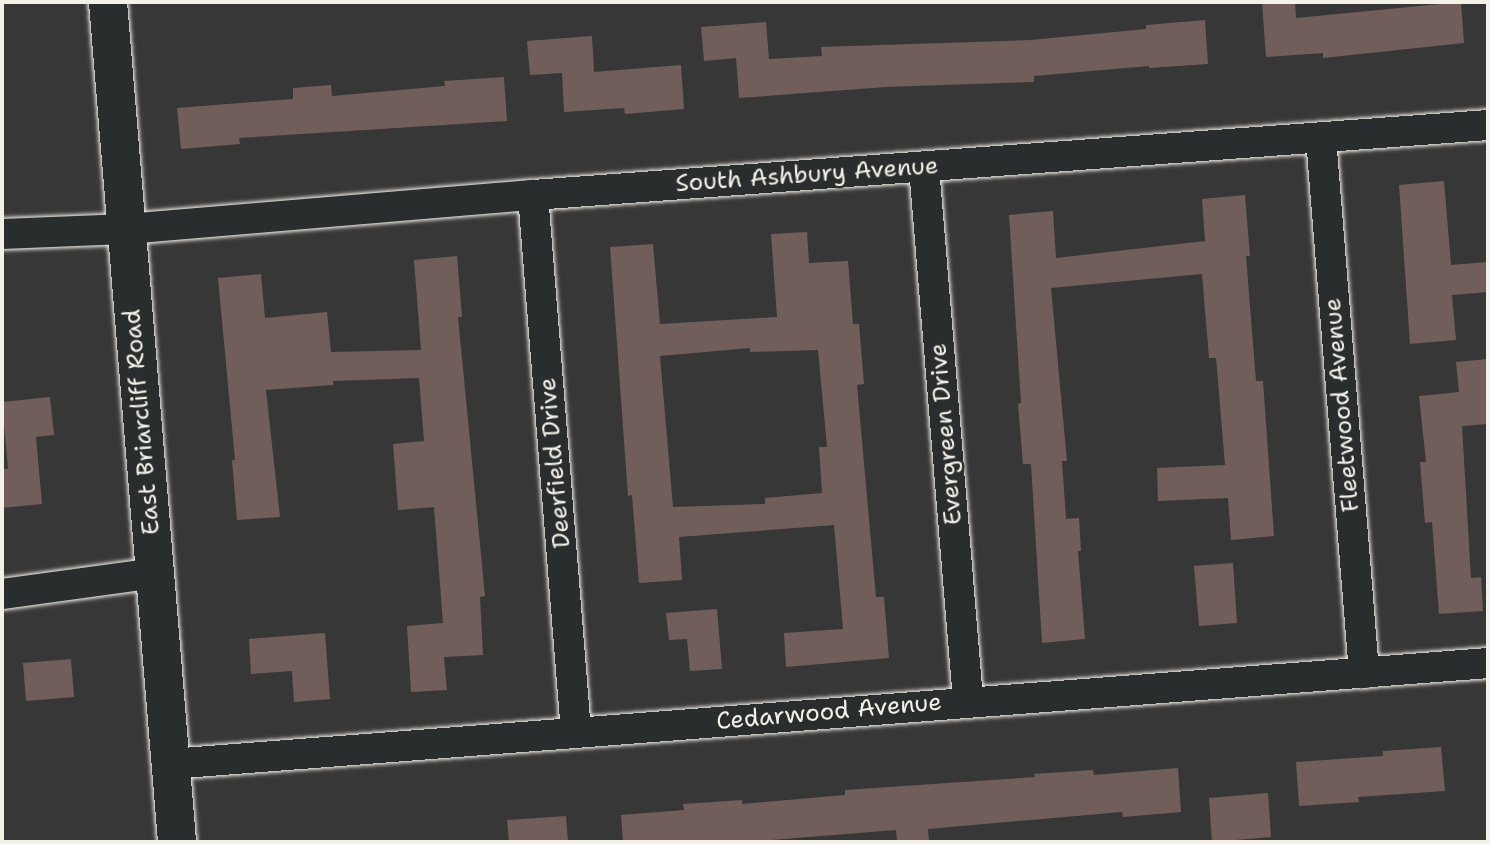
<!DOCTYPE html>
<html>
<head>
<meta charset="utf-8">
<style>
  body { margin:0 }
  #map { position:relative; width:1490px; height:844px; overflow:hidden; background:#383737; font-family:"Shantell Sans",sans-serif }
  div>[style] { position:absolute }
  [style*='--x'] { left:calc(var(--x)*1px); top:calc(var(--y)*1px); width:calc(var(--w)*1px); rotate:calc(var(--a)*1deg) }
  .building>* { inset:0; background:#715e5b }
  .roads { filter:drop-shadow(0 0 2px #f4f1e8) drop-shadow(0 0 2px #f4f1e8) }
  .street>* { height:30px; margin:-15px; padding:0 15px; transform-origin:15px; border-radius:15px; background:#2a2d2e }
  .secondary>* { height:38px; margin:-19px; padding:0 19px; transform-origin:19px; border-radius:19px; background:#2a2d2e }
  span { translate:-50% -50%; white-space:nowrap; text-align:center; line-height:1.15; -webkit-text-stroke:5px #2a2d2e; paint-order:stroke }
  .street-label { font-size:24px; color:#f4f1e8 }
  .frame { position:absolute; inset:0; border:4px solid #f4f1e8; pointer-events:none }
</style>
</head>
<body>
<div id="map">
  <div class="building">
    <div style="clip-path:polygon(1262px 2px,1295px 2px,1296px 18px,1461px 2px,1464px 43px,1323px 58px,1323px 53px,1266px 57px)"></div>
    <div style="clip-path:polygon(1205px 20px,1208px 64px,1149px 68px,1149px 66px,1034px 76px,1034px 82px,886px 87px,739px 98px,736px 58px,704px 61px,701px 27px,766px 22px,769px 59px,822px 56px,821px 47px,1031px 40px,1146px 29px,1146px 25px)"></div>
    <div style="clip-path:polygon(592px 36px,594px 72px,681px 65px,684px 109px,625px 114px,624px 108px,564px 112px,562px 73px,530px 75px,527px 41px)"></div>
    <div style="clip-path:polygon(504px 77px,507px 121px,239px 138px,240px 144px,181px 149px,177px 108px,293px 99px,293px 88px,331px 85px,332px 96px,445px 86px,444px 81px)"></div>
    <div style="clip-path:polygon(1444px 181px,1451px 265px,1488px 262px,1488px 292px,1452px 295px,1456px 340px,1410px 344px,1399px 185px)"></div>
    <div style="clip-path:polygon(1245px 195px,1250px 256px,1246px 256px,1256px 381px,1263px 381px,1274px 536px,1231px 540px,1228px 498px,1158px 501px,1157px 468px,1225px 465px,1216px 358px,1209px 358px,1202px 274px,1051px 288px,1067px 461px,1062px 461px,1066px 519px,1079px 518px,1081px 551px,1078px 551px,1085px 639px,1042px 643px,1031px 464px,1023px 464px,1018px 404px,1021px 403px,1009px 215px,1053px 211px,1056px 258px,1205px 241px,1202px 199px)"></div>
    <div style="clip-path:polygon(evenodd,807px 232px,809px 263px,848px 261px,853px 324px,859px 324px,864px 384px,857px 385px,876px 597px,884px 597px,889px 658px,786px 667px,784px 633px,843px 629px,834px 525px,679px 537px,682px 580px,639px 583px,632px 495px,628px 496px,610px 247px,653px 244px,660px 324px,777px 317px,771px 234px,807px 232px,750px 348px,750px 352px,818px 350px,827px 447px,819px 447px,822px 493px,765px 498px,765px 504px,673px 507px,660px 356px,750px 348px)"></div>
    <div style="clip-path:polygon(457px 256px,462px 317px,458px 317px,485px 596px,480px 597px,483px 655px,444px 657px,447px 690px,411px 692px,407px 626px,443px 623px,434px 507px,398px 510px,393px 444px,424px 441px,419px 378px,333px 381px,333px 385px,266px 390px,280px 517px,237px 520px,232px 460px,235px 460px,218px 278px,261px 274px,265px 318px,327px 312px,331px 352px,421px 350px,414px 260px)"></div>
    <div style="clip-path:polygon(1488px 359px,1488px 424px,1462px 426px,1471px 578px,1481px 577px,1483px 611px,1439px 614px,1432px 522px,1425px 523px,1420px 462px,1426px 462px,1419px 396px,1459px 392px,1456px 362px)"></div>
    <div style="clip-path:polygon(50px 397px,54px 435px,36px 437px,42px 504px,2px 508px,2px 469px,8px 469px,2px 402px)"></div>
    <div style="clip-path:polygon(1233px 563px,1237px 623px,1199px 626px,1194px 566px)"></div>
    <div style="clip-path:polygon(717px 609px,722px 669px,690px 671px,687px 639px,669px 640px,666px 613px)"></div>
    <div style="clip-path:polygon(325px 633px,330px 699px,294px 702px,292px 671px,251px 674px,249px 639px)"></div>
    <div style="clip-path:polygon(71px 659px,74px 697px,26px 701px,23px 663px)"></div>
    <div style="clip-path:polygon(1441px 747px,1445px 791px,1358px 797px,1359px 802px,1299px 806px,1296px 762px,1383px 756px,1383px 751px)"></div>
    <div style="clip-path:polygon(1178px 768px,1181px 812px,1123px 817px,1122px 812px,928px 829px,929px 842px,897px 842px,896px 830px,745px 842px,623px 842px,621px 815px,684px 810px,683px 804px,742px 800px,742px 804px,845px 795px,845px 790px,1035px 777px,1034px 774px,1093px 770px,1094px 775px)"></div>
    <div style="clip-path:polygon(1268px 793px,1271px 837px,1212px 842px,1209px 798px)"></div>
    <div style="clip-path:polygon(566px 816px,568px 842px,509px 842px,507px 820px)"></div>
  </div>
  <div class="roads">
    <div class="street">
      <div style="--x:1321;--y:138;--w:537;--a:85.4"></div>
      <div style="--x:924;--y:167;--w:535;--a:85.28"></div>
      <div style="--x:533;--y:195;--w:539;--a:85.42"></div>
      <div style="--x:2;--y:234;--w:124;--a:-2.3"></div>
      <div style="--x:126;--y:229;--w:408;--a:-4.8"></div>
      <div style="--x:533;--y:195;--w:958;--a:-4.19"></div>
      <div style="--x:2;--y:594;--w:154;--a:-7.8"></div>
      <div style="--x:170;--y:764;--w:1322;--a:-4.38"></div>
    </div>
    <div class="secondary">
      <div style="--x:108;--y:2;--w:843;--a:85.3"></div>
    </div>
  </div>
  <div class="street-label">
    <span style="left:807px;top:175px;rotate:-4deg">South Ashbury Avenue</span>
    <span style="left:1342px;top:405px;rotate:-95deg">Fleetwood Avenue</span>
    <span style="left:142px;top:422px;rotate:-95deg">East Briarcliff Road</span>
    <span style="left:946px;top:434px;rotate:-95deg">Evergreen Drive</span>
    <span style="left:555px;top:463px;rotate:-95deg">Deerfield Drive</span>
    <span style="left:829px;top:712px;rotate:-5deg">Cedarwood Avenue</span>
  </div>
  <div class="frame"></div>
</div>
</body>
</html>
